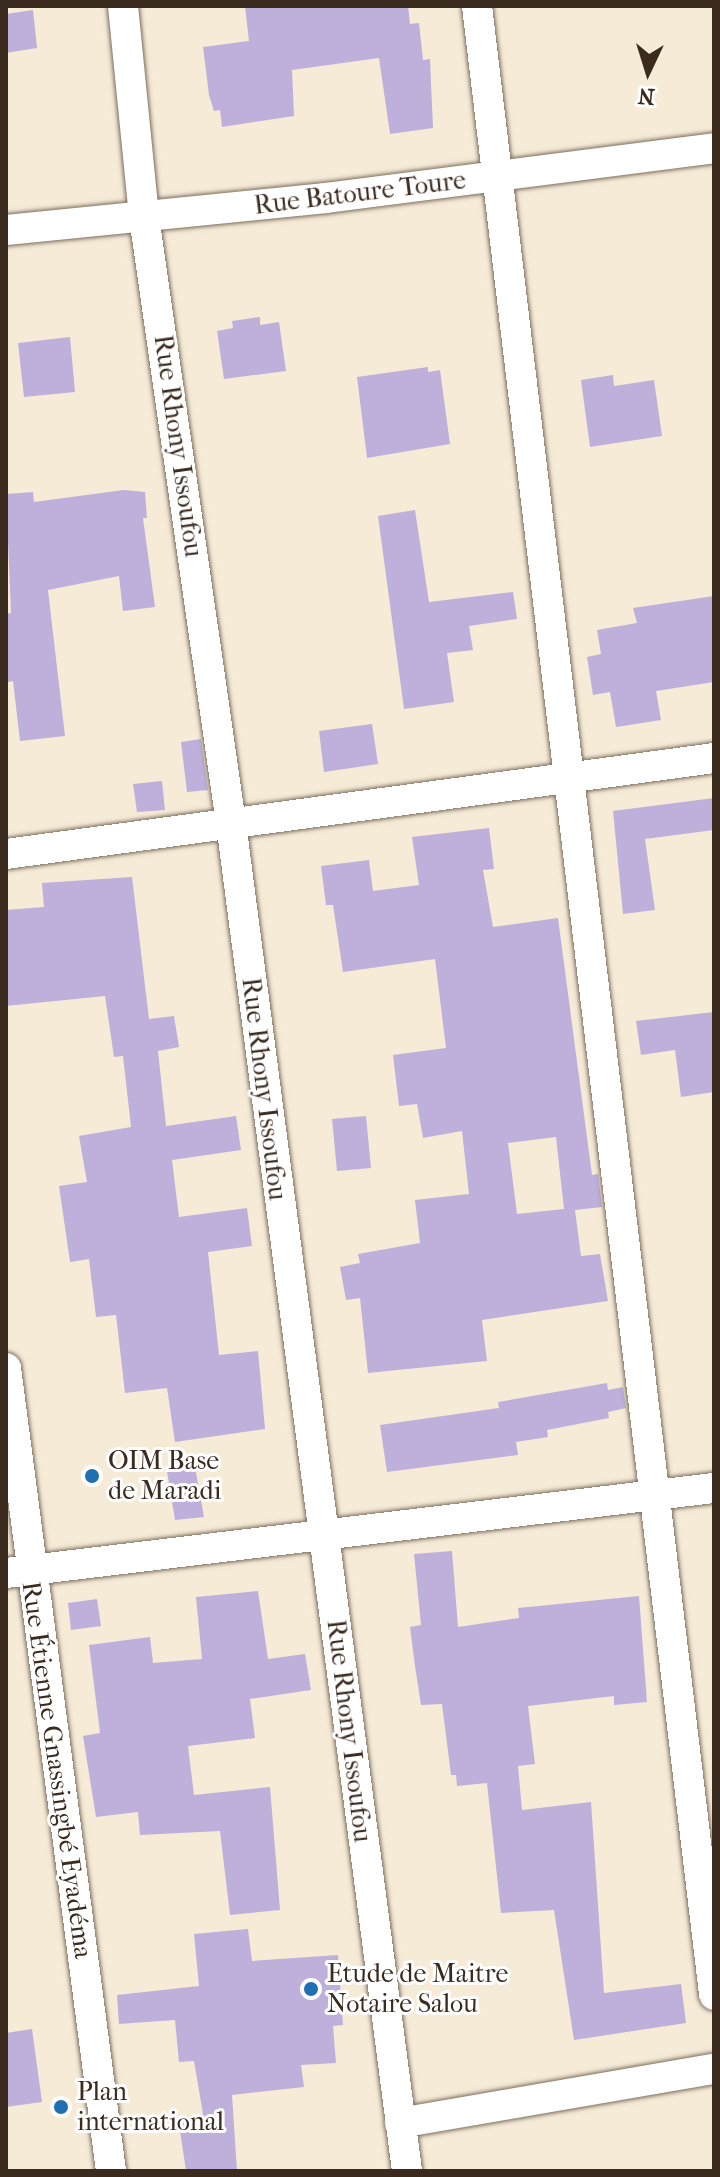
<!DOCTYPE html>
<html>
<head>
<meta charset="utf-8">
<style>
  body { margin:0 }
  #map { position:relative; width:720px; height:2177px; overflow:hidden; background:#f6ebd7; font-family:"IM FELL French Canon",serif }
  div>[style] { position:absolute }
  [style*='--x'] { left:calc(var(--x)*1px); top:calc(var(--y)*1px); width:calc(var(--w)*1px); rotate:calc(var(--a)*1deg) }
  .building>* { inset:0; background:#beb0db }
  .roads { filter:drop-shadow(0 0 2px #7c6e5f) drop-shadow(0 0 2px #7c6e5f) }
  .street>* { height:30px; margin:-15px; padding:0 15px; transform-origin:15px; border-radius:15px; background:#fff }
  .dots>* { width:22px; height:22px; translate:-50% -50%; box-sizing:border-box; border:4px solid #fff; border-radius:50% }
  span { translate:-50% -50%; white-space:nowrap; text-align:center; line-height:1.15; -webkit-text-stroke:6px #fff; paint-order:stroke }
  .street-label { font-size:26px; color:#3b2a1e }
  .poi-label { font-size:26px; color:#3b2a1e }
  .left { translate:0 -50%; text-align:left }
  .frame { position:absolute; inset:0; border:8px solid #3b2a1e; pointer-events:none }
  .north { position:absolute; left:608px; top:32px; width:80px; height:80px; -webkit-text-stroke:6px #fff; paint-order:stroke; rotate:184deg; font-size:22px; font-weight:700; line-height:32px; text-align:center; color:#3b2a1e }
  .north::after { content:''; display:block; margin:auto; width:28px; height:36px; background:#3b2a1e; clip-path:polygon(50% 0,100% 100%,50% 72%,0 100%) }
</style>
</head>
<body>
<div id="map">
  <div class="building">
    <div style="clip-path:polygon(245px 6px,408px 6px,410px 24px,419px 23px,423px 60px,430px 59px,433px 128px,390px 134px,379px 58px,292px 70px,294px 116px,222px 127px,220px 110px,214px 111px,209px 95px,203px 47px,249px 41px)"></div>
    <div style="clip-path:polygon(33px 10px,37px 48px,6px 53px,6px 14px)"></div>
    <div style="clip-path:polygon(260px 317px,260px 325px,279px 322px,286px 371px,224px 379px,217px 331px,233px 328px,232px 321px)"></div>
    <div style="clip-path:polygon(70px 337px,75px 392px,24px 397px,18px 343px)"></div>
    <div style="clip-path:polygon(428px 367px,428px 372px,440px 370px,450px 444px,367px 458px,357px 377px)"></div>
    <div style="clip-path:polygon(613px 375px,614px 386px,654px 380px,662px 436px,590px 447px,581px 380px)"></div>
    <div style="clip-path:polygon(124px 490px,145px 492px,147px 518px,143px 518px,155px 607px,123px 611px,119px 576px,48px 590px,65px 736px,20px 741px,13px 681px,8px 682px,6px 668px,6px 614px,11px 613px,6px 494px,33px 492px,34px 502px)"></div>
    <div style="clip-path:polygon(415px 510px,429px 602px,513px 592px,517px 619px,469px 626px,473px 650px,447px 653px,454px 702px,404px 709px,378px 516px)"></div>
    <div style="clip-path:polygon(714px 596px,714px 682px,656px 691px,661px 720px,616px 727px,610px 692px,593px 695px,587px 657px,601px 654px,597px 630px,637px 623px,633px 608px)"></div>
    <div style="clip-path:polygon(372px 724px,378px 764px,324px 772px,319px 731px)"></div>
    <div style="clip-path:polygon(201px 739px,208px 790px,187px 792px,181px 742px)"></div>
    <div style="clip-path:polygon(162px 781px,165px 810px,137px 812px,133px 784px)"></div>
    <div style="clip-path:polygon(714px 798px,714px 830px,645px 839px,655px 910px,623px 914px,613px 811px)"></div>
    <div style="clip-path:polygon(evenodd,489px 828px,494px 869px,483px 870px,493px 927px,558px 918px,592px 1175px,598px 1174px,602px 1207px,575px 1210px,581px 1256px,600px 1254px,608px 1301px,482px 1320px,487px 1361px,368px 1373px,360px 1298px,346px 1300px,340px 1267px,360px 1263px,358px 1254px,420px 1243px,415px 1200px,469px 1194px,462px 1131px,423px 1138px,417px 1104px,399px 1106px,393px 1055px,446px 1048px,435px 959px,343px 972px,333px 905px,326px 905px,321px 866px,369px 860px,373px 891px,419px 885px,412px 837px,489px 828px,556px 1137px,564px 1209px,517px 1214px,508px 1143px,556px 1137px)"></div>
    <div style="clip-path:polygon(132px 877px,149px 1019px,174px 1016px,179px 1047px,158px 1051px,166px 1126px,236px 1116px,241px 1150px,172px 1160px,179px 1217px,247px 1208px,252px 1246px,208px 1252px,219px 1355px,258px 1351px,265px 1429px,175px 1442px,167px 1388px,125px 1393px,116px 1315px,96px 1317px,89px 1259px,70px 1262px,59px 1186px,87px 1182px,79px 1136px,131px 1127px,123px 1056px,114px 1057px,105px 996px,6px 1006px,6px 910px,44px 907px,42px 883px)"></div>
    <div style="clip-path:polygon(714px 1012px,714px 1092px,681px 1097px,675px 1050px,641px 1055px,636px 1021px)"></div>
    <div style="clip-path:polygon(366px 1116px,371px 1168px,337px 1171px,332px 1119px)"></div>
    <div style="clip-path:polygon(607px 1383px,608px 1390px,623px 1387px,626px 1408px,608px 1412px,609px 1418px,547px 1430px,548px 1437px,516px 1442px,518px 1455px,387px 1472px,380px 1425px,499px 1408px,498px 1402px)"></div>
    <div style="clip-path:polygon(195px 1467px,204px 1517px,175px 1520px,167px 1471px)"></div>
    <div style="clip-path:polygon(452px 1551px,458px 1627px,519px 1618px,518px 1608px,639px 1596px,647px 1702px,614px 1705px,614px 1696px,528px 1706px,535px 1764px,518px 1766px,522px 1810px,591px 1802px,604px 1993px,681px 1984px,686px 2023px,574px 2040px,554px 1910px,501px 1913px,487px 1783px,457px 1786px,456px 1775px,451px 1775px,442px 1704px,421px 1705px,415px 1666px,410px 1627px,421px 1625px,414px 1554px)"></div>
    <div style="clip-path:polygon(258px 1591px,268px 1659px,305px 1654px,311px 1690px,250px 1699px,255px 1738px,188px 1746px,194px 1795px,270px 1787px,280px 1910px,230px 1915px,220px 1831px,140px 1835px,138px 1812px,96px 1817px,83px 1736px,100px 1733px,89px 1645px,150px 1637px,153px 1663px,202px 1659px,196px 1597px)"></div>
    <div style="clip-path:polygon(97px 1599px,101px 1626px,71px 1630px,68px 1603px)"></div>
    <div style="clip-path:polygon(248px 1929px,252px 1961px,338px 1955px,343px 2025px,333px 2026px,336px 2063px,301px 2065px,304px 2087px,232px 2095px,237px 2171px,186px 2171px,178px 2117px,203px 2114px,194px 2061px,179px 2062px,175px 2020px,119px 2024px,117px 1995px,199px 1986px,194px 1934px)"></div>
    <div style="clip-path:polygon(32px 2029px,42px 2102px,6px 2107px,6px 2033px)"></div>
  </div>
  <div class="roads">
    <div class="street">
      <div style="--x:123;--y:6;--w:212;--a:84.3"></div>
      <div style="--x:144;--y:217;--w:612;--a:81.83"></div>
      <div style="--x:231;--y:823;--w:1359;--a:82.56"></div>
      <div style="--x:477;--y:6;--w:2003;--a:83.2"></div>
      <div style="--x:6;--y:230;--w:322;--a:-5.7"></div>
      <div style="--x:326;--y:198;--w:391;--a:-7.3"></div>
      <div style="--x:6;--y:854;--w:714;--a:-7.72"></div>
      <div style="--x:6;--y:1368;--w:810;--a:82.55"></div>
      <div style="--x:6;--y:1573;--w:713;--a:-6.85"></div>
      <div style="--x:400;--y:2123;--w:319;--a:-9.8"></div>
    </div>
  </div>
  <div class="dots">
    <div style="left:92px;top:1476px;background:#1f6fb2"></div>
    <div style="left:311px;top:1989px;background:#1f6fb2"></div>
    <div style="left:61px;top:2107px;background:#1f6fb2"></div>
  </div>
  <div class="street-label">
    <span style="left:360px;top:193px;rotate:-7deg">Rue Batoure Toure</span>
    <span style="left:178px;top:446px;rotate:82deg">Rue Rhony Issoufou</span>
    <span style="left:264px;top:1089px;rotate:83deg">Rue Rhony Issoufou</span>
    <span style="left:349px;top:1731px;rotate:83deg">Rue Rhony Issoufou</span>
    <span style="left:57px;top:1770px;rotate:82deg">Rue Étienne Gnassingbé Eyadéma</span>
  </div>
  <div class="poi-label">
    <span class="left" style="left:108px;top:1476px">OIM Base<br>de Maradi</span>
    <span class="left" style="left:327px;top:1989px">Etude de Maitre<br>Notaire Salou</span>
    <span class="left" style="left:77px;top:2107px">Plan<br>international</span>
  </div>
  <div class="frame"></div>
  <div class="north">N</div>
</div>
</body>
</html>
